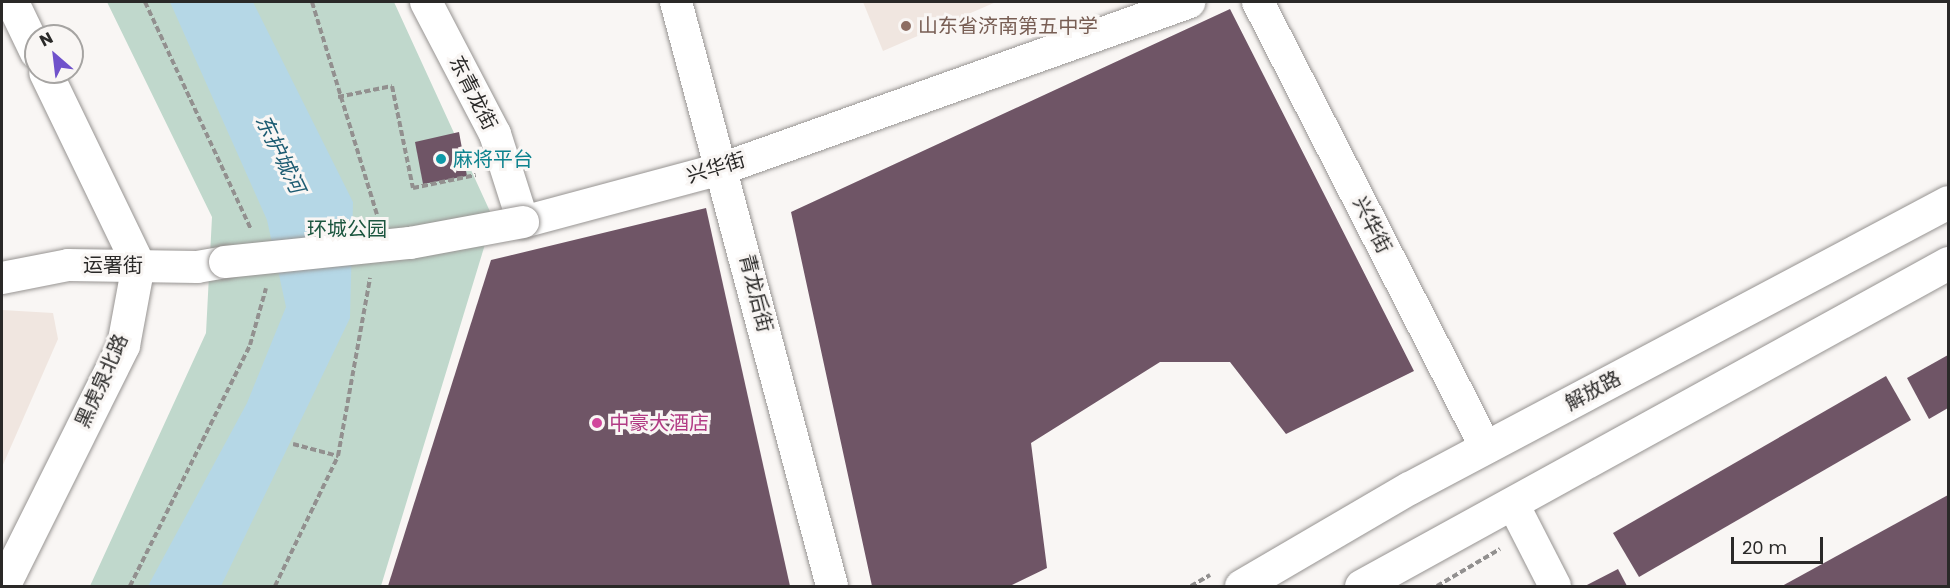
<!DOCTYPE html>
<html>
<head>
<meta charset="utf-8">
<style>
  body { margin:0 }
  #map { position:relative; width:1950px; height:588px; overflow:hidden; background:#f9f6f4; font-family:Poppins,"Noto Sans SC",sans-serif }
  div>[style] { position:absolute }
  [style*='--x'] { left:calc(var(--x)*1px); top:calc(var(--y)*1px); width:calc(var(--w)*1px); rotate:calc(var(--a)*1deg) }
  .built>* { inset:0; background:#f0e6e0 }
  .green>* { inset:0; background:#c0d8cc }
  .water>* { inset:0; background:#b5d7e6 }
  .building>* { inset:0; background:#6f5566 }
  .path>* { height:4px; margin-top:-2px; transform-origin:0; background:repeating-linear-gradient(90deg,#92908f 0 6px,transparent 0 9px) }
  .roads { filter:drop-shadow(0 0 2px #979492) drop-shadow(0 0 2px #979492) }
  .minor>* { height:32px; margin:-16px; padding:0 16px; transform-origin:16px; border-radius:16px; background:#fff }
  .major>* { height:33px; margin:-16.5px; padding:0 16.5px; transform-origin:16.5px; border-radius:16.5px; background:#fff }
  .bridges { filter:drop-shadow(0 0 2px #979492) drop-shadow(0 0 2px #979492) }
  .minor-bridge>* { height:32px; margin:-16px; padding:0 16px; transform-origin:16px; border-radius:16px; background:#fff }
  .dots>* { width:16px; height:16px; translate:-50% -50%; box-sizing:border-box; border:3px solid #f9f6f4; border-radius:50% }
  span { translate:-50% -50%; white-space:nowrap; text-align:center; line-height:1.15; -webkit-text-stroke:6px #f9f6f4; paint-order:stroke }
  .education-label { font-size:20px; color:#785e54 }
  .left { translate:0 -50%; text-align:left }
  .street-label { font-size:20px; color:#2a2928 }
  .culture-label { font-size:20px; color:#0d838f }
  .park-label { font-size:20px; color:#1c563f }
  .hotel-label { font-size:20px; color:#b23c85 }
  .water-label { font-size:21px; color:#1d5c72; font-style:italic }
  .frame { position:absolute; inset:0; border:3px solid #2a2928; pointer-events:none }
  .north { position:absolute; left:24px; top:24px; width:60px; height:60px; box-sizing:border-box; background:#f9f6f4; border:2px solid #a6a4a2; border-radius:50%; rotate:332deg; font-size:16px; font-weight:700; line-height:24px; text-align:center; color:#2a2928 }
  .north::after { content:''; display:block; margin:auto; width:21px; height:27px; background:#7052cb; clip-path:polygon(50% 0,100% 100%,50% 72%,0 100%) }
  .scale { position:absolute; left:1731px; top:537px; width:92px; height:27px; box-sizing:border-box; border:3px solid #2a2928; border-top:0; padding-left:8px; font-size:18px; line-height:21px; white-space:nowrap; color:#2a2928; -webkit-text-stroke:4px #f9f6f4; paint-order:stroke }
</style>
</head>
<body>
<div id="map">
  <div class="built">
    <div style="clip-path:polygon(863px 2px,996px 2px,883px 51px)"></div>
    <div style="clip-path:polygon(2px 310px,53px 313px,58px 339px,2px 467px)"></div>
  </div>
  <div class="green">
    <div style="clip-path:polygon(107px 2px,394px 2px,493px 218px,381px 586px,90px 586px,206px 333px,212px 217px)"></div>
  </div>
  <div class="water">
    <div style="clip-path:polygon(170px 2px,253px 2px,353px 202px,350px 318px,221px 586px,148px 586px,247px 403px,286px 307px,267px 220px)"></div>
  </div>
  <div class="building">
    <div style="clip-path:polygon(1230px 9px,1414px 371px,1286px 434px,1230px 362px,1160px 362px,1031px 443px,1047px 568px,1010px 586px,872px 586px,791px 212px)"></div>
    <div style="clip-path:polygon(459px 132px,467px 176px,423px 184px,415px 142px)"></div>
    <div style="clip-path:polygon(706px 208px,790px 586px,388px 586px,491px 260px)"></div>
    <div style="clip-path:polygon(1948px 355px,1948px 408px,1929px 419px,1907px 378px)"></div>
    <div style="clip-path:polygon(1886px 376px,1911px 420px,1639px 577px,1613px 533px)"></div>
    <div style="clip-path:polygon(1948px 495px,1948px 586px,1782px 586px)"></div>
    <div style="clip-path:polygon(1618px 569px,1627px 586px,1585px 586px)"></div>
  </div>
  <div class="path">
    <div style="--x:145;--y:2;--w:251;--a:65"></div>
    <div style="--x:312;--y:2;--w:222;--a:73"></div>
    <div style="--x:338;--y:97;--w:55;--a:-11.5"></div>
    <div style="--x:392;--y:86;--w:104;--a:78.4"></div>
    <div style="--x:413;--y:188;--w:64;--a:-11.7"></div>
    <div style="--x:293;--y:444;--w:47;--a:14.9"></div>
    <div style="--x:130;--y:586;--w:269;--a:-63.5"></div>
    <div style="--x:250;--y:345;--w:59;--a:-74.3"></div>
    <div style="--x:275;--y:586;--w:144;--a:-64.1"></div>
    <div style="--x:338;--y:456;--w:181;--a:-79.8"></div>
    <div style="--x:1191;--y:586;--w:22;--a:-30"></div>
    <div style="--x:1437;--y:586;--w:73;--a:-30.4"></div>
  </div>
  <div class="roads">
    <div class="minor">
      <div style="--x:426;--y:2;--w:149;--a:62.4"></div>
      <div style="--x:495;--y:134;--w:92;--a:72.3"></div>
      <div style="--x:523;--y:222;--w:208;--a:-15"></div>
      <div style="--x:724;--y:168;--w:494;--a:-19.6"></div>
      <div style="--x:676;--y:2;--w:604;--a:75.04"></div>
      <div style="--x:1258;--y:2;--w:501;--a:62.92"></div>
      <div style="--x:2;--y:278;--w:67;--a:-11.1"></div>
      <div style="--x:68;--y:265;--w:129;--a:0.9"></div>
      <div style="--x:197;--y:267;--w:28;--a:-10"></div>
      <div style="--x:1513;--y:504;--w:92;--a:62.9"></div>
    </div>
    <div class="major">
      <div style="--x:12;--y:2;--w:55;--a:64.4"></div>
      <div style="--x:3;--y:586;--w:269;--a:-63.5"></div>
      <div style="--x:123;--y:345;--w:82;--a:-79.5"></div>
      <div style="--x:138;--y:264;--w:213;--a:-115.8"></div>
      <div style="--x:1241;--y:586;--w:194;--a:-30.3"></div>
      <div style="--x:1409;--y:488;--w:610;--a:-27.95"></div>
      <div style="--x:1361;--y:586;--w:670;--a:-28.82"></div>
    </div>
  </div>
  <div class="bridges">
    <div class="minor-bridge">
      <div style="--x:225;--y:262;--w:186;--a:-5.9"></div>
      <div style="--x:410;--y:243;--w:115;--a:-10.5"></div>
    </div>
  </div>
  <div class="dots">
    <div style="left:906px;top:26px;background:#8d6e63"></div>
    <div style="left:441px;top:159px;background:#0f9aa8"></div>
    <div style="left:597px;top:423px;background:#d1479c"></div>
  </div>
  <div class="education-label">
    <span class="left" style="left:918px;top:26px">山东省济南第五中学</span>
  </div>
  <div class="street-label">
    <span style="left:473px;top:93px;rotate:63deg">东青龙街</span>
    <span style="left:716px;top:168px;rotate:-17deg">兴华街</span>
    <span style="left:1372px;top:225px;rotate:63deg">兴华街</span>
    <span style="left:113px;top:265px">运署街</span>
    <span style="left:756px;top:293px;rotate:76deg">青龙后街</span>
    <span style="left:102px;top:381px;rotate:-66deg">黑虎泉北路</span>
    <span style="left:1593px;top:391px;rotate:-28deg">解放路</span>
  </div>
  <div class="culture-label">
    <span class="left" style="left:453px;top:159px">麻将平台</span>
  </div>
  <div class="park-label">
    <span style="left:347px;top:229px">环城公园</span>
  </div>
  <div class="hotel-label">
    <span class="left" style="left:609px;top:423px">中豪大酒店</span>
  </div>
  <div class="water-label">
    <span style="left:280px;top:154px;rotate:64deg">东护城河</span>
  </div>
  <div class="frame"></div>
  <div class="north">N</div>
  <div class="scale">20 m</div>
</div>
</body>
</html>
